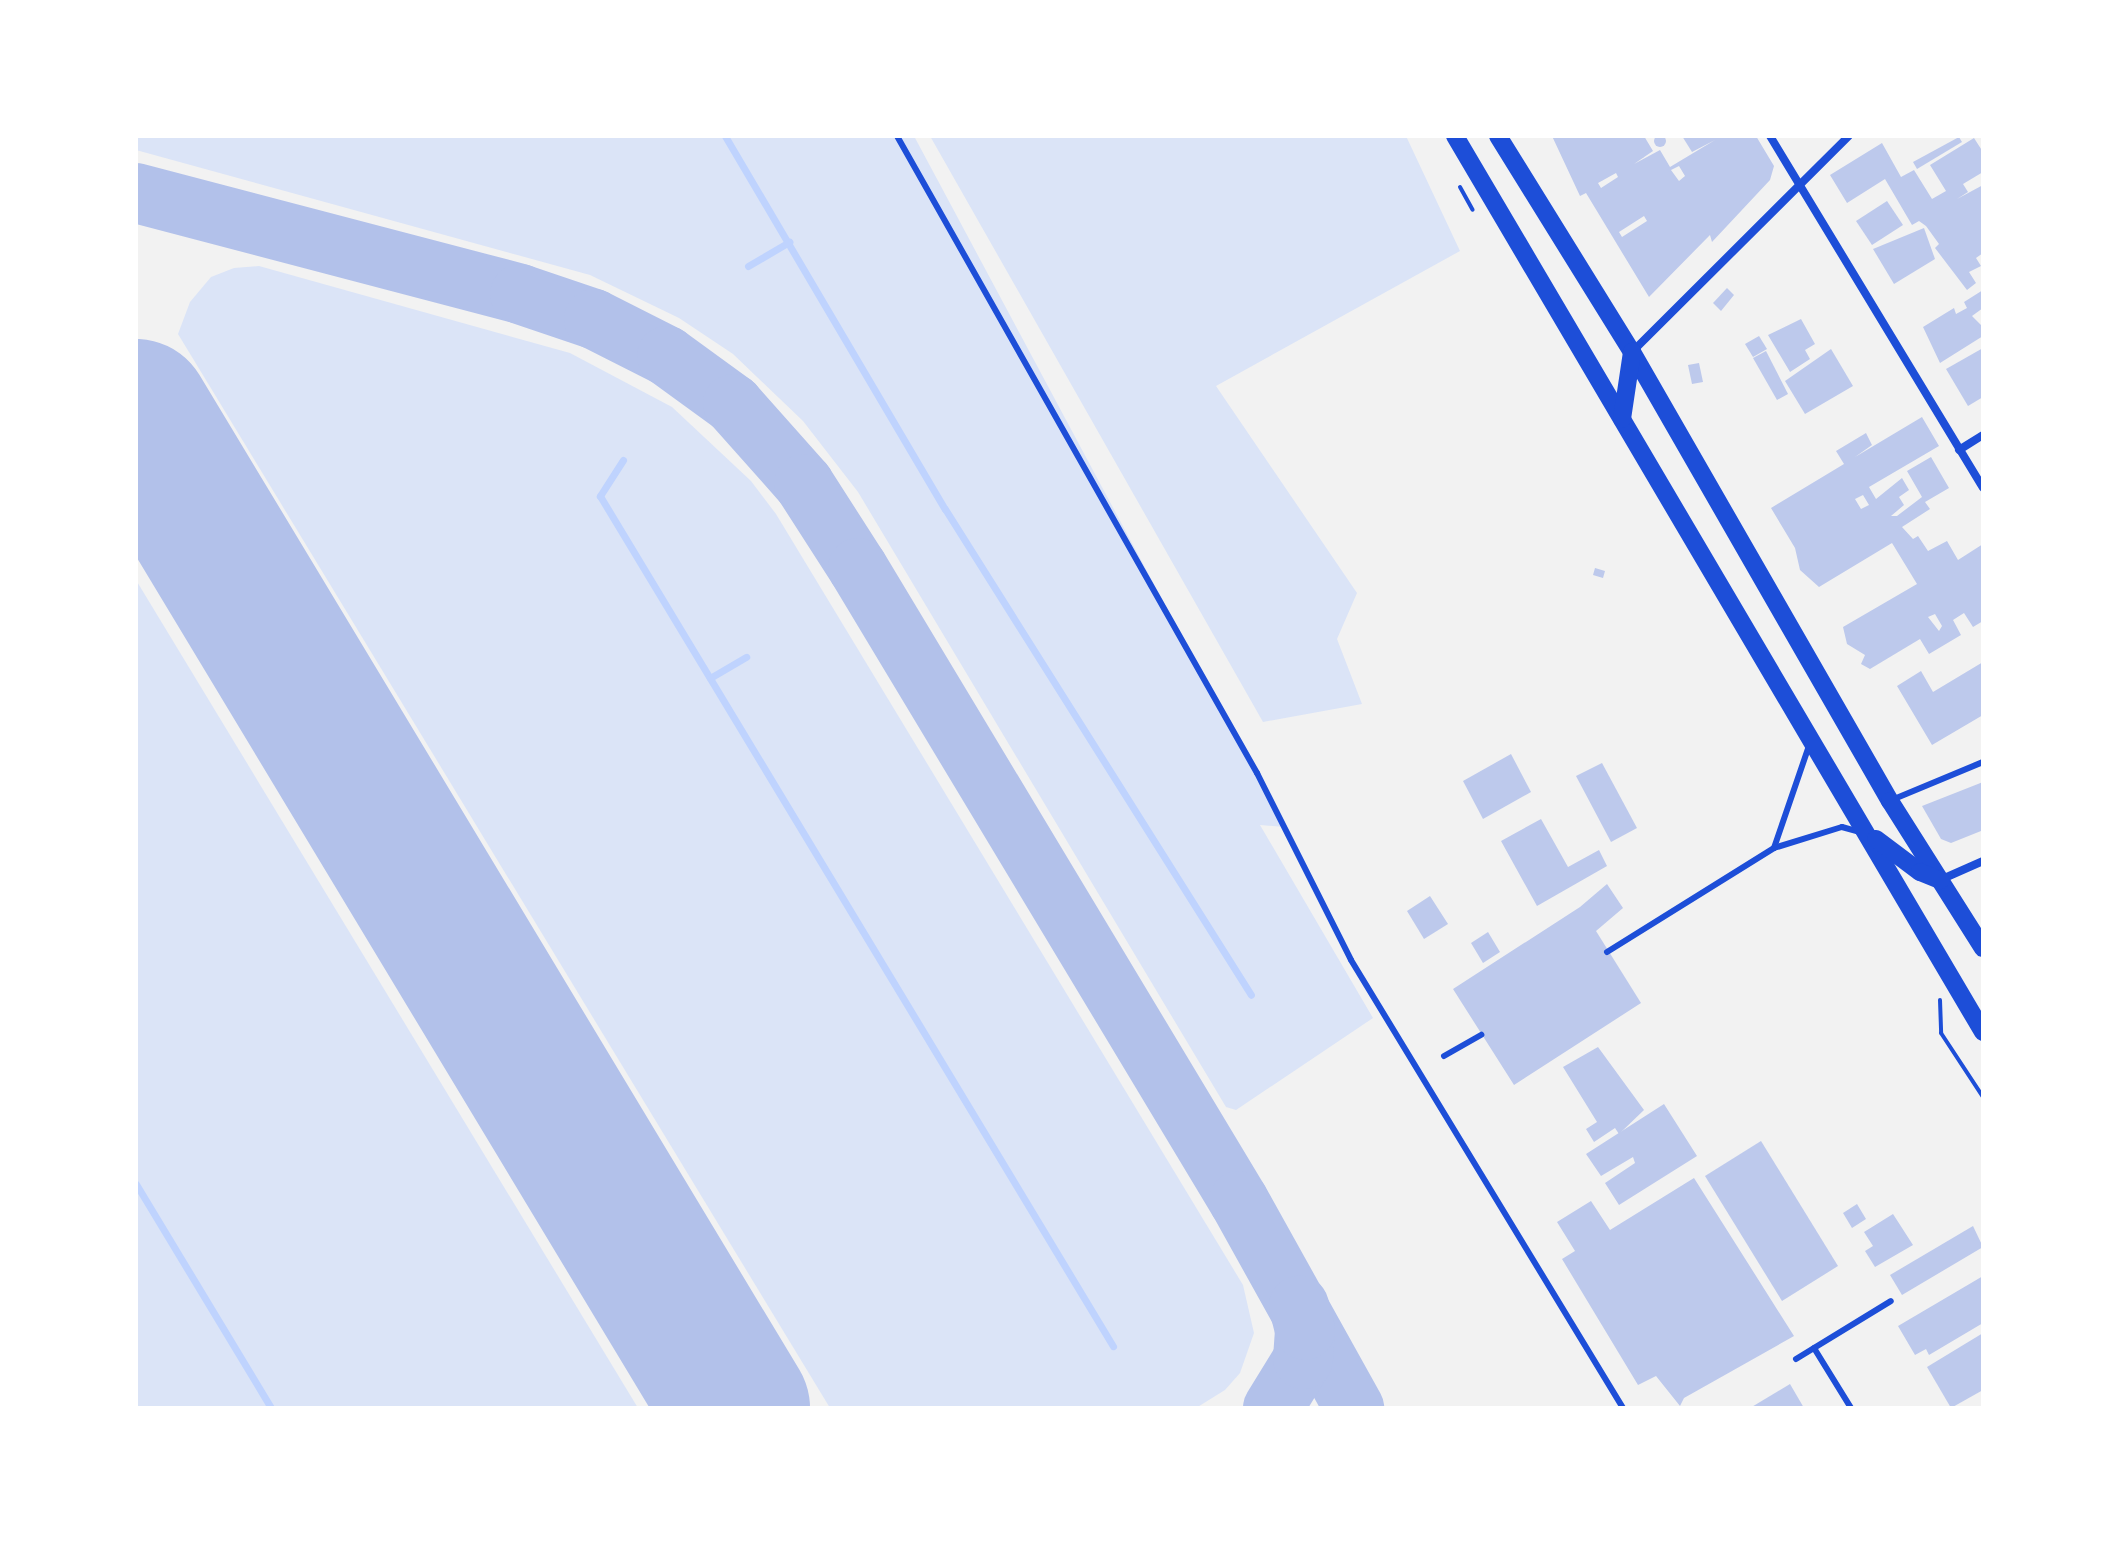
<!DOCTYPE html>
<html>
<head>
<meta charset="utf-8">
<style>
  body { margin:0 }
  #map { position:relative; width:2119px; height:1544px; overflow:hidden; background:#f2f2f2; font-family:Barlow,sans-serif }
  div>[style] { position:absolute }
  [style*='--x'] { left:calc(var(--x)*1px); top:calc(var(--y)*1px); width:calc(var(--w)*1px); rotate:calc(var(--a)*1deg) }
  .green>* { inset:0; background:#dbe4f7 }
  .stream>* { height:7px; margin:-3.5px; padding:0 3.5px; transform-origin:3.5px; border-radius:3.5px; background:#bfd3fe }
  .taxiway>* { height:60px; margin:-30px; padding:0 30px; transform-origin:30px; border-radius:30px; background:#b2c1ea }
  .runway>* { height:148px; margin:-74px; padding:0 74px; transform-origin:74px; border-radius:74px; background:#b2c1ea }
  .building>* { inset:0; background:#bdc9ec }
  .round { border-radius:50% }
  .path>* { height:4px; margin:-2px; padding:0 2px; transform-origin:2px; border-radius:2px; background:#1d4ed8 }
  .service>* { height:6px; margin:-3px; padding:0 3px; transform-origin:3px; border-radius:3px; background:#1d4ed8 }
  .minor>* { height:8px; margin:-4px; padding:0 4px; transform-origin:4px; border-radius:4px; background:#1d4ed8 }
  .primary>* { height:18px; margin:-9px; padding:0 9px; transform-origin:9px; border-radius:9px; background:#1d4ed8 }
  span { translate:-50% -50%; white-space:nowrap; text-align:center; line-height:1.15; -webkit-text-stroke:7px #fff; paint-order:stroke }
  .frame { position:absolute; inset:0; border:138px solid #fff; pointer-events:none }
</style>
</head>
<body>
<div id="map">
  <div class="green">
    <div style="clip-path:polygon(136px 136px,914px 136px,1284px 827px,1260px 825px,1373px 1018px,1236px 1110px,1226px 1107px,858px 492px,803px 421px,733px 354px,679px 318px,590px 275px,136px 150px)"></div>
    <div style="clip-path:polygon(930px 136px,1406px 136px,1460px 251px,1216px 386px,1357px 593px,1337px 639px,1362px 704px,1263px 722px)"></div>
    <div style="clip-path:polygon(259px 266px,570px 353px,672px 407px,751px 481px,776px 514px,1243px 1285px,1254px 1333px,1240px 1373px,1225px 1390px,1196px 1408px,830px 1408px,178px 334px,190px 302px,211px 277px,234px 268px)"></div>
    <div style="clip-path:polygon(136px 580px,638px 1408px,136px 1408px)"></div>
  </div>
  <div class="stream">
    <div style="--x:725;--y:136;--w:433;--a:59.5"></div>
    <div style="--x:945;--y:509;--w:574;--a:57.8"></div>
    <div style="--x:748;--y:266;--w:48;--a:-30.3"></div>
    <div style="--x:623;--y:460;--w:43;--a:122.6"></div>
    <div style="--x:600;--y:496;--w:993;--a:58.89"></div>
    <div style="--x:710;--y:678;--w:42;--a:-30.3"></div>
    <div style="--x:136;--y:1184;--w:262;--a:58.9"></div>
  </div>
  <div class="taxiway">
    <div style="--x:136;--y:193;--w:397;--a:14.7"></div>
    <div style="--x:520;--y:294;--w:78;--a:18.7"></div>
    <div style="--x:594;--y:319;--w:82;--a:26.9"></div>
    <div style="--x:667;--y:356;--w:82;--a:36"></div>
    <div style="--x:733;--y:404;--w:107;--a:48.4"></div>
    <div style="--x:804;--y:484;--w:100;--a:57.3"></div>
    <div style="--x:858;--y:568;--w:739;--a:58.96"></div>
    <div style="--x:1239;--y:1201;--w:237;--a:60.9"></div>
    <div style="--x:1273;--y:1408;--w:57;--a:-58.5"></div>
    <div style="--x:1303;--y:1359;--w:29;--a:-86"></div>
    <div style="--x:1305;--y:1330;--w:25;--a:-104"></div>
  </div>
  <div class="runway">
    <div style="--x:136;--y:413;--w:1162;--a:58.91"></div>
  </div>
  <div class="building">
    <div class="round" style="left:1654px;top:135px;width:12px;height:12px"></div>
    <div style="clip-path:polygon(evenodd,1552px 136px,1644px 136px,1653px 151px,1634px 164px,1660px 150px,1670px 167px,1715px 140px,1692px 152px,1682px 136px,1756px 136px,1774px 166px,1770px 180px,1712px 242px,1710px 235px,1649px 297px,1586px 193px,1580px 196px,1552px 136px,1679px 166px,1685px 176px,1679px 181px,1671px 170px,1679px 166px,1552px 136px,1616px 173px,1618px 177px,1601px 188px,1598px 183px,1616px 173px,1552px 136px,1644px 216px,1647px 221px,1622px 237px,1619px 232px,1644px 216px)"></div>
    <div style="clip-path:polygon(1959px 137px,1962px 142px,1917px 169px,1913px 162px)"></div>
    <div style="clip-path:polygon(1974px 138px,1983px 152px,1983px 172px,1963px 184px,1968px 192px,1957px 199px,1983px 185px,1983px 253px,1976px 258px,1981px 266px,1969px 272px,1976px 283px,1967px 290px,1935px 248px,1939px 244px,1926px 226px,1919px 221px,1912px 225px,1885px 179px,1847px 203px,1830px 175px,1882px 143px,1901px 177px,1914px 170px,1932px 199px,1946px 191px,1930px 165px)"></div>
    <div style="clip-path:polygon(1887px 201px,1903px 225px,1872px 245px,1856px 221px)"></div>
    <div style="clip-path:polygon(1924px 228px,1935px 259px,1894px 284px,1873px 249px)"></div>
    <div style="clip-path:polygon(1727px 288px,1734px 295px,1721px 311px,1713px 303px)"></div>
    <div style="clip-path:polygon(1983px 290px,1983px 308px,1972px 316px,1983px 327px,1983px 336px,1940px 363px,1923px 327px,1954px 308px,1956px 314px,1967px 308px,1964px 302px)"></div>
    <div style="clip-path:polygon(1801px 319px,1815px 344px,1805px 350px,1810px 359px,1790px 372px,1768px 335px)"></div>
    <div style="clip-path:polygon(1759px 336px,1767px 349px,1753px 357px,1745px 344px)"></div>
    <div style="clip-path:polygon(1983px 348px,1983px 397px,1968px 406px,1946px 369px)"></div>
    <div style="clip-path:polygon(1831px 349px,1853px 386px,1805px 414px,1785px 381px)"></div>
    <div style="clip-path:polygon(1766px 351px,1788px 394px,1777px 400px,1753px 358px)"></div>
    <div style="clip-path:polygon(1699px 363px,1703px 382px,1692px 384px,1688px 365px)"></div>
    <div style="clip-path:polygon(evenodd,1922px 417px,1939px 446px,1869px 487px,1876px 499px,1902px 478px,1909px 490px,1899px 497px,1904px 505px,1891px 516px,1897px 516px,1922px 497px,1907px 471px,1931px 457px,1949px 488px,1925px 502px,1930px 509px,1902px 527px,1913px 539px,1918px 536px,1928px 551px,1947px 541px,1958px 560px,1983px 544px,1983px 621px,1973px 627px,1964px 613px,1953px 620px,1961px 635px,1929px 654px,1920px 639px,1870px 669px,1861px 664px,1865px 655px,1847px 644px,1843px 627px,1917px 584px,1892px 543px,1819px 587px,1800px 570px,1795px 548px,1771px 508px,1844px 464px,1836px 451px,1866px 433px,1872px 445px,1855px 457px,1922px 417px,1863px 495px,1869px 505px,1861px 509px,1855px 499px,1863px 495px,1922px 417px,1935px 614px,1942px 626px,1939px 631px,1928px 617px,1935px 614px)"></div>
    <div style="clip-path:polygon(1595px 568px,1605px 571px,1603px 578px,1593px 575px)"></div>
    <div style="clip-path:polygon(1983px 662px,1983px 715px,1932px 745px,1897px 686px,1921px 671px,1933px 692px)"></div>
    <div style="clip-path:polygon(1511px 754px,1531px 792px,1483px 819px,1463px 781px)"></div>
    <div style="clip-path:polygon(1602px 763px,1637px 828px,1611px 842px,1576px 776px)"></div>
    <div style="clip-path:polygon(1983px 782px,1981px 831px,1951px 843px,1941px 839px,1922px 806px)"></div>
    <div style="clip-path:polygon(1541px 819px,1568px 867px,1599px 850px,1607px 866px,1537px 906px,1501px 841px)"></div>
    <div style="clip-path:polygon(1607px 884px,1623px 908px,1596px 931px,1641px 1003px,1514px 1085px,1453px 989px,1580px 907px)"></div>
    <div style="clip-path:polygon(1430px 896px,1448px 924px,1424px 939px,1407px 911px)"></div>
    <div style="clip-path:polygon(1488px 932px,1500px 952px,1483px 963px,1471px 943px)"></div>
    <div style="clip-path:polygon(1598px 1047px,1644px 1110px,1619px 1134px,1615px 1128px,1594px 1142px,1586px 1129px,1597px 1122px,1563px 1067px)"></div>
    <div style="clip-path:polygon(1664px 1104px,1697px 1156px,1619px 1205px,1605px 1183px,1635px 1163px,1633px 1157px,1601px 1176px,1586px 1154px)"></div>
    <div style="clip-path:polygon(1761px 1141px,1838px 1266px,1782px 1301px,1705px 1176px)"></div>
    <div style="clip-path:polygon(1694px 1178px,1794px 1336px,1684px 1398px,1680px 1406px,1656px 1376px,1638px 1385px,1562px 1259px,1575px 1251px,1557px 1222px,1591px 1201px,1610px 1230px)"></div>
    <div style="clip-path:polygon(1857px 1204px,1866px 1219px,1852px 1228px,1843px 1213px)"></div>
    <div style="clip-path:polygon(1893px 1214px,1913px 1245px,1875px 1267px,1865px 1251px,1873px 1246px,1864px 1232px)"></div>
    <div style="clip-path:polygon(1973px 1226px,1983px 1247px,1902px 1295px,1890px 1275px)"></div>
    <div style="clip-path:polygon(1983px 1276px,1983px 1323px,1929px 1355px,1926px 1349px,1915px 1355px,1898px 1326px)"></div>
    <div style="clip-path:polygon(1983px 1333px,1983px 1390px,1951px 1408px,1927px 1367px)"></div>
    <div style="clip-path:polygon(1790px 1384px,1804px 1408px,1750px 1408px)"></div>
  </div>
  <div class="path">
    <div style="--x:1460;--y:187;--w:26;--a:61"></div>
    <div style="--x:1940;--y:1000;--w:33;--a:88"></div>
    <div style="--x:1941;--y:1033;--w:77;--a:56.7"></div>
  </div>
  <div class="service">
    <div style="--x:897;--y:136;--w:732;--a:60.53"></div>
    <div style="--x:1257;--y:773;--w:209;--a:63.3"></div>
    <div style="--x:1351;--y:960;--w:524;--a:58.74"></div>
    <div style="--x:1894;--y:799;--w:96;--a:-22.6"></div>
    <div style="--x:1774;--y:848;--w:108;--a:-71.1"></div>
    <div style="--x:1607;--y:952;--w:197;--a:-31.9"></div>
    <div style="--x:1774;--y:848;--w:71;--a:-17.2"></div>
    <div style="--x:1842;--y:827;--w:19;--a:16"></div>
    <div style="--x:1444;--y:1056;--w:43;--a:-29.6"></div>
    <div style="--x:1814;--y:1348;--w:70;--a:58.3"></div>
    <div style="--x:1796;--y:1359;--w:111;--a:-31.4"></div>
  </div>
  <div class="minor">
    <div style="--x:1770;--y:136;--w:411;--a:58.8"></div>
    <div style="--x:1632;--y:352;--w:306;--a:-44.9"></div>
    <div style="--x:1959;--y:450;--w:28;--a:-32"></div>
    <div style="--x:1940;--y:880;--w:47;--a:-23.8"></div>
  </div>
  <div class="primary">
    <div style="--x:1455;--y:136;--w:1040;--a:59.49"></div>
    <div style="--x:1498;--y:136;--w:254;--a:58.2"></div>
    <div style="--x:1632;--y:352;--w:518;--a:60.12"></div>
    <div style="--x:1890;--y:801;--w:174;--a:57.7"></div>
    <div style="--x:1622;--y:419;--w:68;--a:-81.5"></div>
    <div style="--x:1876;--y:839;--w:55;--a:36.9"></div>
    <div style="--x:1920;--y:872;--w:22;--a:22"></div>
  </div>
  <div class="frame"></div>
</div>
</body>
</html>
